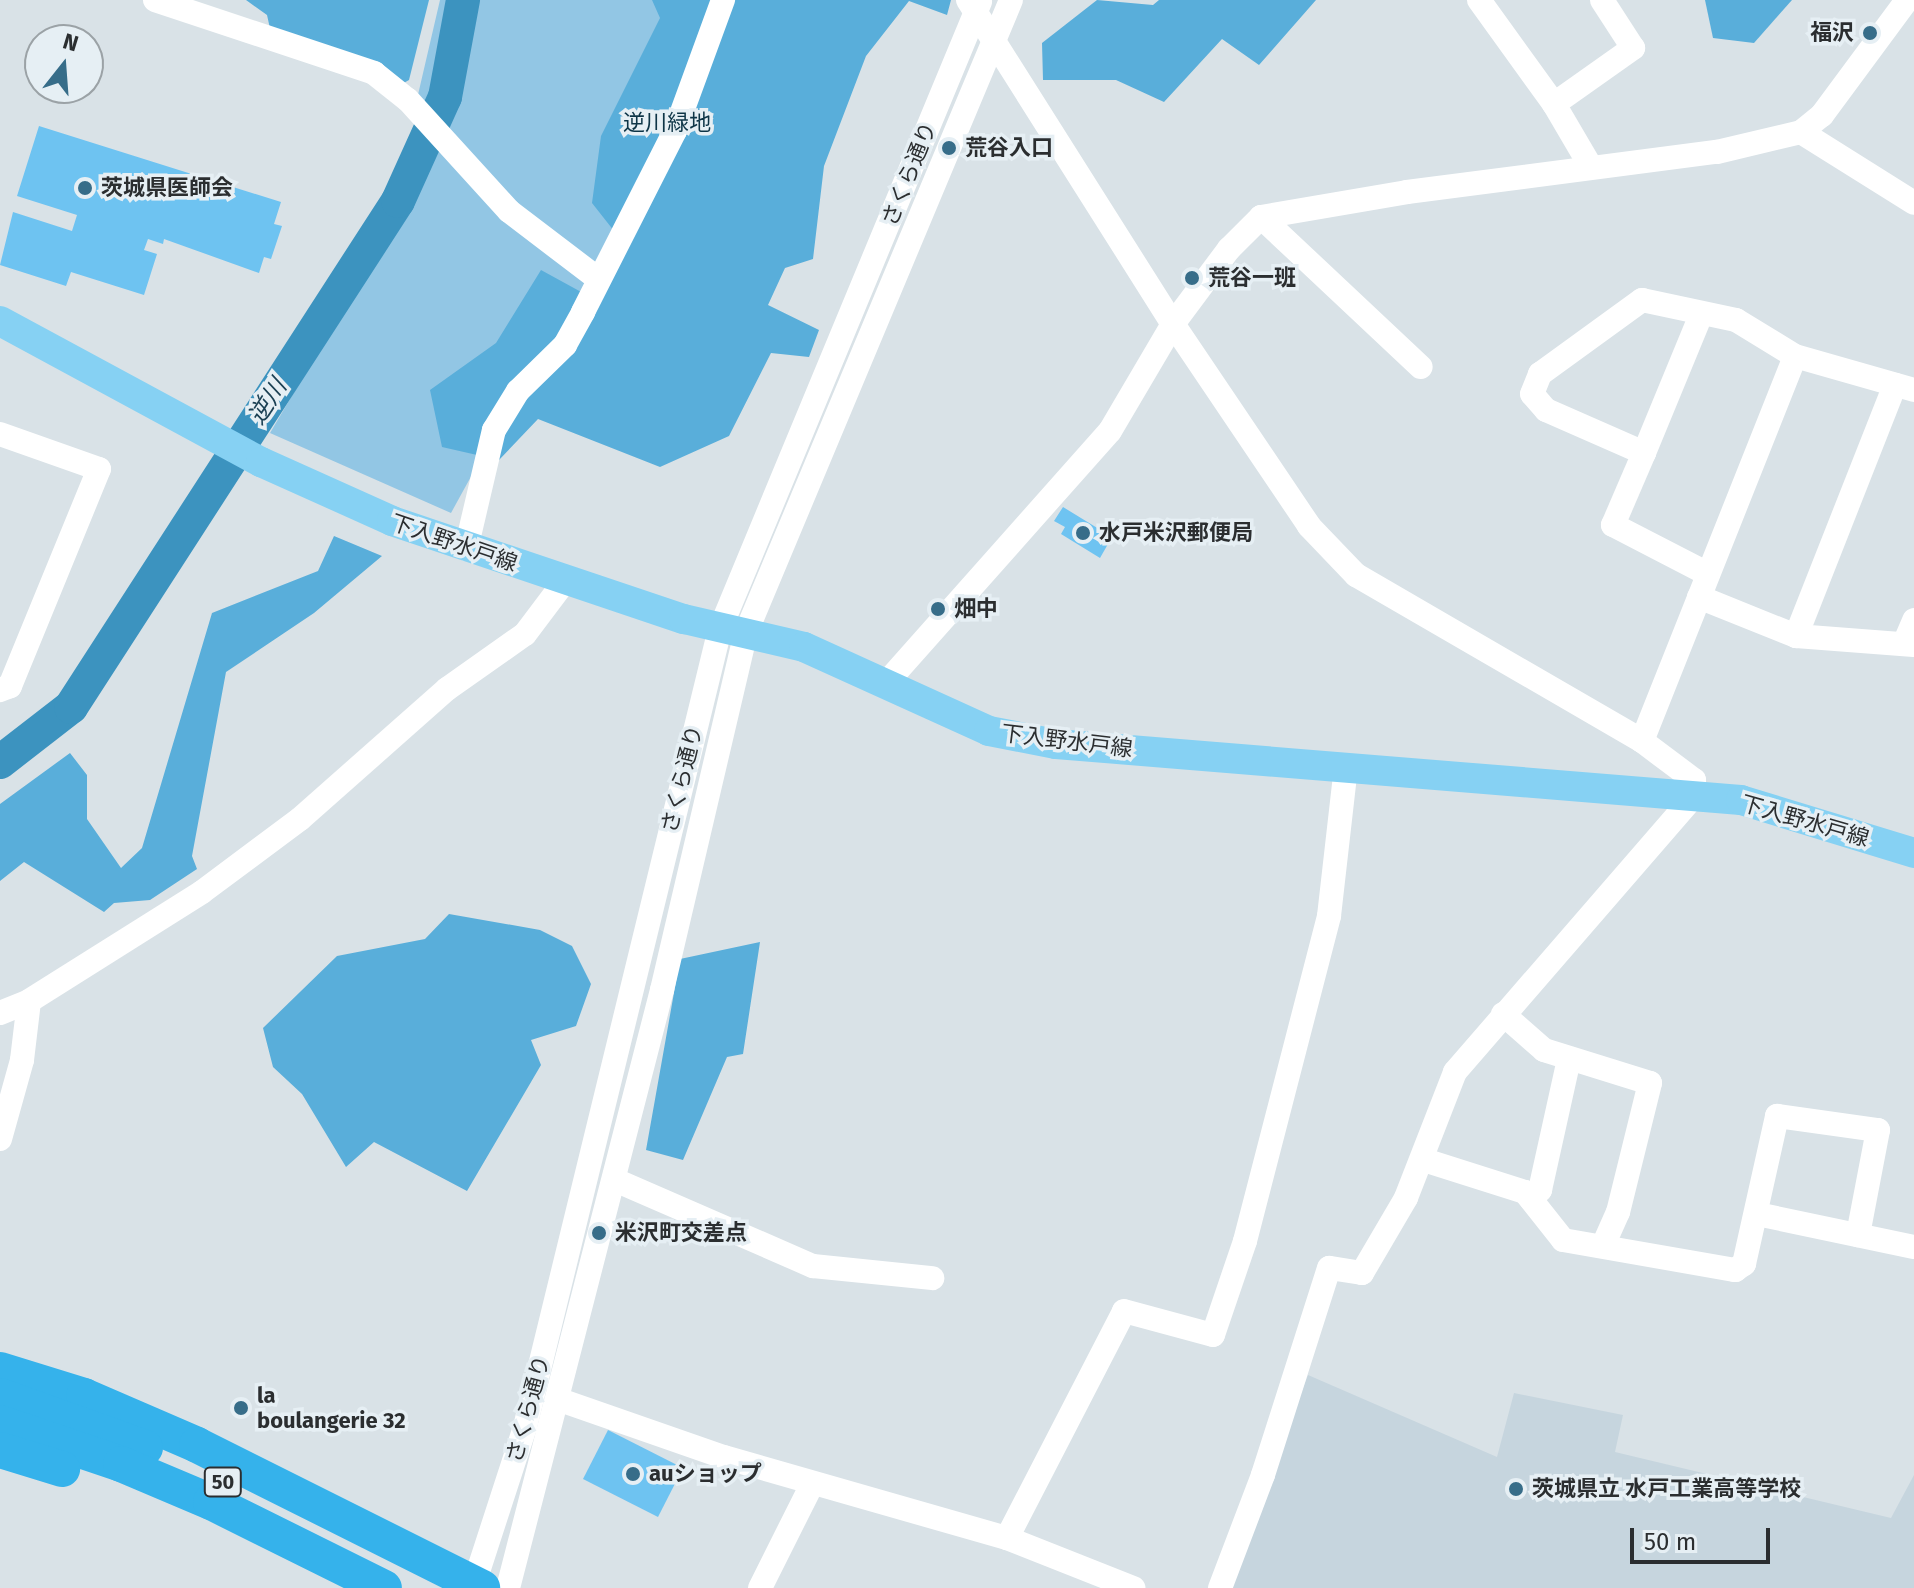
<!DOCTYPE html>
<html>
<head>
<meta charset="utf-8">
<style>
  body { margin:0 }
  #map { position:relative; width:1914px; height:1588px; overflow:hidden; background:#d9e2e7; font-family:"Fira Sans","Noto Sans JP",sans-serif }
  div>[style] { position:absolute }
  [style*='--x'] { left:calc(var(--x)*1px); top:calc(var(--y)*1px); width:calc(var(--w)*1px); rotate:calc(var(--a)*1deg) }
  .built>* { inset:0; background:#c6d5de }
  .green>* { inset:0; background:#92c6e4 }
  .forest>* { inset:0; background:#59aeda }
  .river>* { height:34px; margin:-17px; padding:0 17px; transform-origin:17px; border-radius:17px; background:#3c93bf }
  .building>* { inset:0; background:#6ec3f1 }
  .minor>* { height:24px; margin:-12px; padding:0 12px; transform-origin:12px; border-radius:12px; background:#fff }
  .major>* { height:30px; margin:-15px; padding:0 15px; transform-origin:15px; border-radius:15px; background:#86d1f3 }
  .highway>* { height:36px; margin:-18px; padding:0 18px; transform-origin:18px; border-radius:18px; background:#35b2eb }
  .dots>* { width:22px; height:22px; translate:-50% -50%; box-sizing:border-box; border:4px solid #e6eff4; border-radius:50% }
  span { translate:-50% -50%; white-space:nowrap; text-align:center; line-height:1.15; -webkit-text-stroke:7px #e6eff4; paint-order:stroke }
  .shield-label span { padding:2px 6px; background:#e6eff4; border:2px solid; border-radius:6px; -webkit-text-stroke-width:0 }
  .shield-label { font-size:20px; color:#2b2e30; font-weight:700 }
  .poi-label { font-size:22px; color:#2b2e30; font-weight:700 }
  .right { translate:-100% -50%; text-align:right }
  .left { translate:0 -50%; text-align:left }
  .park-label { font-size:22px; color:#0e3547 }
  .street-label { font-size:22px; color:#2b2e30 }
  .water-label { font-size:24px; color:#1c4154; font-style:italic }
  .north { position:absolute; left:24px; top:24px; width:80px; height:80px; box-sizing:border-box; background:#e6eff4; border:2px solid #9ba2a6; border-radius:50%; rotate:17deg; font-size:22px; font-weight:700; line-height:32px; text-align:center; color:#2b2e30 }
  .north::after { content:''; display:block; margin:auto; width:28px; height:36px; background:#376d89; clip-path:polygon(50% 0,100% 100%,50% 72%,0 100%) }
  .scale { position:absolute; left:1630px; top:1528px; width:140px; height:36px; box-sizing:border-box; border:4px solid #2b2e30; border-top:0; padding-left:10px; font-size:24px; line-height:28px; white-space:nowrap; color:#2b2e30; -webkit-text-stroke:6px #e6eff4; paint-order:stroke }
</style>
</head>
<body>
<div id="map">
  <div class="built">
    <div style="clip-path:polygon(1308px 1375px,1497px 1457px,1514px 1393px,1623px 1415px,1615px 1452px,1891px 1518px,1914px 1475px,1914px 1588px,1227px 1588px)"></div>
  </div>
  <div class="green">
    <div style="clip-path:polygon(440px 0,856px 0,583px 293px,574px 289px,451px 513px,270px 433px,448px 131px,417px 99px)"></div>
  </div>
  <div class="forest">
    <div style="clip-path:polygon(246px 0,429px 0,409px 80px,402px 84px,271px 33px,267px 15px)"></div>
    <div style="clip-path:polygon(652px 0,951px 0,947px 15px,909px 1px,866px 56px,824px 166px,813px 259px,785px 268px,768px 305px,819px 330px,809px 357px,771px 353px,729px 436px,660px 467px,538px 419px,499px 460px,442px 447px,430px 390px,496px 343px,541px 270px,583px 293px,618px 236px,592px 203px,601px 136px,660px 18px)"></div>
    <div style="clip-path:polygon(1097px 0,1153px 5px,1159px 0,1316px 0,1259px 65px,1222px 39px,1164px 102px,1116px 80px,1043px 80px,1042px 43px)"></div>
    <div style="clip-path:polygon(1705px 0,1792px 0,1754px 43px,1713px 38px)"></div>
    <div style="clip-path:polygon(334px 536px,382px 556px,314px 613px,226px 672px,192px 856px,197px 869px,150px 900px,114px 903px,104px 912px,24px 862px,0 881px,0 804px,70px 753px,87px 775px,87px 819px,121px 868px,142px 848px,212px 613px,318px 571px)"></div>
    <div style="clip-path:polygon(449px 914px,540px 930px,572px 946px,591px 984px,576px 1026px,531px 1040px,541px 1065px,467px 1191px,374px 1142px,346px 1167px,302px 1094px,273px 1067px,263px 1028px,337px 956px,425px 939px)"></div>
    <div style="clip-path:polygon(760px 942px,743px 1054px,727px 1057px,683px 1160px,646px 1150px,680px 959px)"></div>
  </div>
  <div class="river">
    <div style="--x:0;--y:762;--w:90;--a:-37.8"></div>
    <div style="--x:71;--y:707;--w:602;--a:-57.13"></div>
    <div style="--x:398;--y:201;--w:114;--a:-65.7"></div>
    <div style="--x:445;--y:97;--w:99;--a:-79.5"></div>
  </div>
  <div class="building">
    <div style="clip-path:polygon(39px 126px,281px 202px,274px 224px,282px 226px,271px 259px,264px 257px,259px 273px,164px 239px,163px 244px,148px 239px,144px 250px,157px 254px,144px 295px,71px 272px,66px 286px,0 265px,13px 212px,72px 231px,77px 215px,17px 196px)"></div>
    <div style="clip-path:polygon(1063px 507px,1112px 537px,1100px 558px,1061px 534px,1065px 527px,1054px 521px)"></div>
    <div style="clip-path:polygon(608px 1430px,683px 1468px,658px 1517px,583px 1479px)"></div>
  </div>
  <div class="minor">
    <div style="--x:155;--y:0;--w:231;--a:18.4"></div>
    <div style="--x:374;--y:73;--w:43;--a:38.5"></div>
    <div style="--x:408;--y:100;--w:150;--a:47.7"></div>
    <div style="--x:509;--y:211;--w:111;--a:37.3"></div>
    <div style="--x:968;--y:0;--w:383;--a:57.7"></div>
    <div style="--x:1173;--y:324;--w:244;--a:56"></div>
    <div style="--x:1309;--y:526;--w:68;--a:46.2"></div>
    <div style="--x:1356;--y:575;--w:331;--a:30.1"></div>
    <div style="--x:1642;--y:741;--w:65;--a:36.9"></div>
    <div style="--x:1694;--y:780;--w:16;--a:90"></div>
    <div style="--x:1694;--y:796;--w:365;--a:130.9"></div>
    <div style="--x:1455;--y:1072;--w:135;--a:111.3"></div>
    <div style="--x:1406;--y:1198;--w:87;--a:120.4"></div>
    <div style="--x:1362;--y:1273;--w:33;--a:-171"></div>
    <div style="--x:1329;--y:1268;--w:217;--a:107.7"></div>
    <div style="--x:1263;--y:1475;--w:121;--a:110.8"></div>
    <div style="--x:1479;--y:0;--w:128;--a:54.2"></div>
    <div style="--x:1554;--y:104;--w:73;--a:59.6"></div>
    <div style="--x:1554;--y:104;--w:97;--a:-35.3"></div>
    <div style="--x:1633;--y:48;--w:57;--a:-122.9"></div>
    <div style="--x:1801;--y:132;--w:133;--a:32.1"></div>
    <div style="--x:1261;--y:217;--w:219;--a:43.2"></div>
    <div style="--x:0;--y:434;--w:105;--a:19.5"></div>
    <div style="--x:99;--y:469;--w:235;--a:112.3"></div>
    <div style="--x:10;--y:686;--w:11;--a:158"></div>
    <div style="--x:1644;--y:453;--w:149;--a:-67.6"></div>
    <div style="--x:466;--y:549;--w:122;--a:-76.8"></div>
    <div style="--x:494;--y:430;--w:46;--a:-58.4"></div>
    <div style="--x:518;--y:391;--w:66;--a:-44.4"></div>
    <div style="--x:565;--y:345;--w:38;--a:-61"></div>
    <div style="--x:583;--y:312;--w:203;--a:-63.1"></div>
    <div style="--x:675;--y:131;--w:140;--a:-69.9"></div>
    <div style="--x:1708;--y:574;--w:107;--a:-152.7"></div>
    <div style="--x:1613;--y:525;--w:78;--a:-66.7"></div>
    <div style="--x:1644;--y:453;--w:107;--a:-156.3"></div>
    <div style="--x:1546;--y:410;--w:21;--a:-131"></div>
    <div style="--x:1532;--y:394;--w:22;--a:-68"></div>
    <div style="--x:1540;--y:374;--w:126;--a:-36"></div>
    <div style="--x:1642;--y:300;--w:96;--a:12"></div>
    <div style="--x:1736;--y:320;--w:69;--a:31.4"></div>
    <div style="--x:1795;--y:356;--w:124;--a:15.9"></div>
    <div style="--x:1699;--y:597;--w:105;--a:21.9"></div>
    <div style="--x:1796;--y:636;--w:118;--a:4.4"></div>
    <div style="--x:1796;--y:636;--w:270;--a:-68.5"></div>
    <div style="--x:1904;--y:644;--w:26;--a:-67"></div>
    <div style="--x:888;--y:681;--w:334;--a:-48.4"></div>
    <div style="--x:1110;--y:431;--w:124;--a:-59.5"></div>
    <div style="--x:1173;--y:324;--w:94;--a:-53.3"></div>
    <div style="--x:1229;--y:249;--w:45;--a:-45"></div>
    <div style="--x:1261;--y:217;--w:148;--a:-9.7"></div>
    <div style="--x:1407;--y:192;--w:313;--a:-7.4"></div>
    <div style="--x:1717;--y:152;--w:86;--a:-13.4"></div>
    <div style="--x:1801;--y:132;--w:27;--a:-39"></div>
    <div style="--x:1822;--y:115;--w:143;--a:-53.5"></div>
    <div style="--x:1642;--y:741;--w:414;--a:-68.3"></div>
    <div style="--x:0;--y:1013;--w:31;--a:-22"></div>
    <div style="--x:29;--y:1001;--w:204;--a:-32.2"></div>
    <div style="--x:202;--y:892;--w:122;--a:-36.7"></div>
    <div style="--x:300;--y:819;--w:196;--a:-41.5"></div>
    <div style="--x:447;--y:689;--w:95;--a:-35.2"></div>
    <div style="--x:525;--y:634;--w:66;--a:-53"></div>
    <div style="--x:1503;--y:1014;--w:55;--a:41.3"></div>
    <div style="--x:1544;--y:1050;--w:111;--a:17.3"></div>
    <div style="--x:1650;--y:1083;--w:133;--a:103.9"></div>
    <div style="--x:1618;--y:1212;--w:37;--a:114"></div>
    <div style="--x:0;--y:1139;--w:82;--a:-74.4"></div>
    <div style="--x:22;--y:1060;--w:59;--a:-83.2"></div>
    <div style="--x:1424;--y:1160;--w:106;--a:17.6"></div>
    <div style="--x:1525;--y:1192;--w:61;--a:51.6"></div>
    <div style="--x:1563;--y:1240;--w:175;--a:9.9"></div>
    <div style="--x:1735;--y:1270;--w:11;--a:-34"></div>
    <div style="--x:1744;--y:1264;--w:152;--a:-77.4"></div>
    <div style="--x:1777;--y:1116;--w:102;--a:7.9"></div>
    <div style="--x:1878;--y:1130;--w:107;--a:100.8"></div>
    <div style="--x:615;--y:1180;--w:216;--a:23.5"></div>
    <div style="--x:813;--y:1266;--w:120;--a:5.8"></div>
    <div style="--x:1531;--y:1199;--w:13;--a:-45"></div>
    <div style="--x:1540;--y:1190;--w:134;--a:-77.5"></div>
    <div style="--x:1757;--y:1214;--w:160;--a:11.9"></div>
    <div style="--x:560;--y:1400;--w:174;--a:19.2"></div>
    <div style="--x:724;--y:1457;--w:294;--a:16"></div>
    <div style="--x:1007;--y:1538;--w:136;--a:21.6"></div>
    <div style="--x:1007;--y:1538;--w:255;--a:-62.7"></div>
    <div style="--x:1124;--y:1311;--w:92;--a:15.1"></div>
    <div style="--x:1213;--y:1335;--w:99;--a:-71.2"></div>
    <div style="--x:1245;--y:1241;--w:336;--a:-75.5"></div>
    <div style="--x:1329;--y:916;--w:150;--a:-83.5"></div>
    <div style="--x:474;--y:1584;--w:165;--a:-72"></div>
    <div style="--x:525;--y:1427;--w:821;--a:-76.27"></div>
    <div style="--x:720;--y:629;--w:679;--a:-67.48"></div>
    <div style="--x:508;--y:1588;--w:618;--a:-75.56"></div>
    <div style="--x:662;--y:990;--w:365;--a:-76.8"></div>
    <div style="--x:745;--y:635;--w:688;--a:-67.27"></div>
    <div style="--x:760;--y:1588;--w:116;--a:-63.4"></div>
  </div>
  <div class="major">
    <div style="--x:0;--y:321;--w:297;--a:28.4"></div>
    <div style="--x:261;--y:462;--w:144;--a:24.2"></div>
    <div style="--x:392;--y:521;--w:308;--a:18.6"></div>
    <div style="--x:684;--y:619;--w:123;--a:13.1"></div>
    <div style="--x:804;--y:647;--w:203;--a:24.4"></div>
    <div style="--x:989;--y:731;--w:68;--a:11"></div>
    <div style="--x:1056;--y:744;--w:687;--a:4.67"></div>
    <div style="--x:1741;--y:800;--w:181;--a:17"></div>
  </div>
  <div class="highway">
    <div style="--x:0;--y:1370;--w:88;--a:17.2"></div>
    <div style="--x:84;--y:1396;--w:123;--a:23.4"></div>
    <div style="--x:197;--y:1445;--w:319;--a:26.6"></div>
    <div style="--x:0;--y:1396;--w:154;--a:19.7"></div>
    <div style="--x:0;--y:1423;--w:128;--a:18.7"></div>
    <div style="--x:121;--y:1464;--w:98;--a:22.9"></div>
    <div style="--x:211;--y:1502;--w:193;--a:26.4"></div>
    <div style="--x:0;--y:1450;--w:65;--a:17"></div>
  </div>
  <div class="dots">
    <div style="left:1870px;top:33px;background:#376d89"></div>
    <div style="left:949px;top:148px;background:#376d89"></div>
    <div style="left:85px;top:188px;background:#376d89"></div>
    <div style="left:1192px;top:278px;background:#376d89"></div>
    <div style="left:1083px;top:533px;background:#376d89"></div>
    <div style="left:938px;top:609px;background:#376d89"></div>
    <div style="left:599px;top:1233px;background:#376d89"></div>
    <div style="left:241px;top:1408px;background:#376d89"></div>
    <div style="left:633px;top:1474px;background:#376d89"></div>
    <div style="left:1516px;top:1489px;background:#376d89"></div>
  </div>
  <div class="shield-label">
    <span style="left:223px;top:1482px">50</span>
  </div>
  <div class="poi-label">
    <span class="right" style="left:1854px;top:33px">福沢</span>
    <span class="left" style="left:965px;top:148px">荒谷入口</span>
    <span class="left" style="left:101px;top:188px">茨城県医師会</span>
    <span class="left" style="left:1208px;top:278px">荒谷一班</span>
    <span class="left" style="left:1099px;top:533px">水戸米沢郵便局</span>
    <span class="left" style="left:954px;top:609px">畑中</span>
    <span class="left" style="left:615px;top:1233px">米沢町交差点</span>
    <span class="left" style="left:257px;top:1408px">la<br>boulangerie 32</span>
    <span class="left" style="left:649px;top:1474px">auショップ</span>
    <span class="left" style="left:1532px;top:1489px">茨城県立 水戸工業高等学校</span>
  </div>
  <div class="park-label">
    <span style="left:667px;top:123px">逆川緑地</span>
  </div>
  <div class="street-label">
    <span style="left:909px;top:174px;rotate:-68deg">さくら通り</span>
    <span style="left:454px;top:543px;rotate:19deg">下入野水戸線</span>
    <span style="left:1067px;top:741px;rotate:7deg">下入野水戸線</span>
    <span style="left:682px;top:779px;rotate:-76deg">さくら通り</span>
    <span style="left:1805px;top:821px;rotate:16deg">下入野水戸線</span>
    <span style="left:528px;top:1409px;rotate:-75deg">さくら通り</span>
  </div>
  <div class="water-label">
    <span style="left:268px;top:402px;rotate:-57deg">逆川</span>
  </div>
  <div class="north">N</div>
  <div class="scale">50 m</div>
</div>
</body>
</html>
